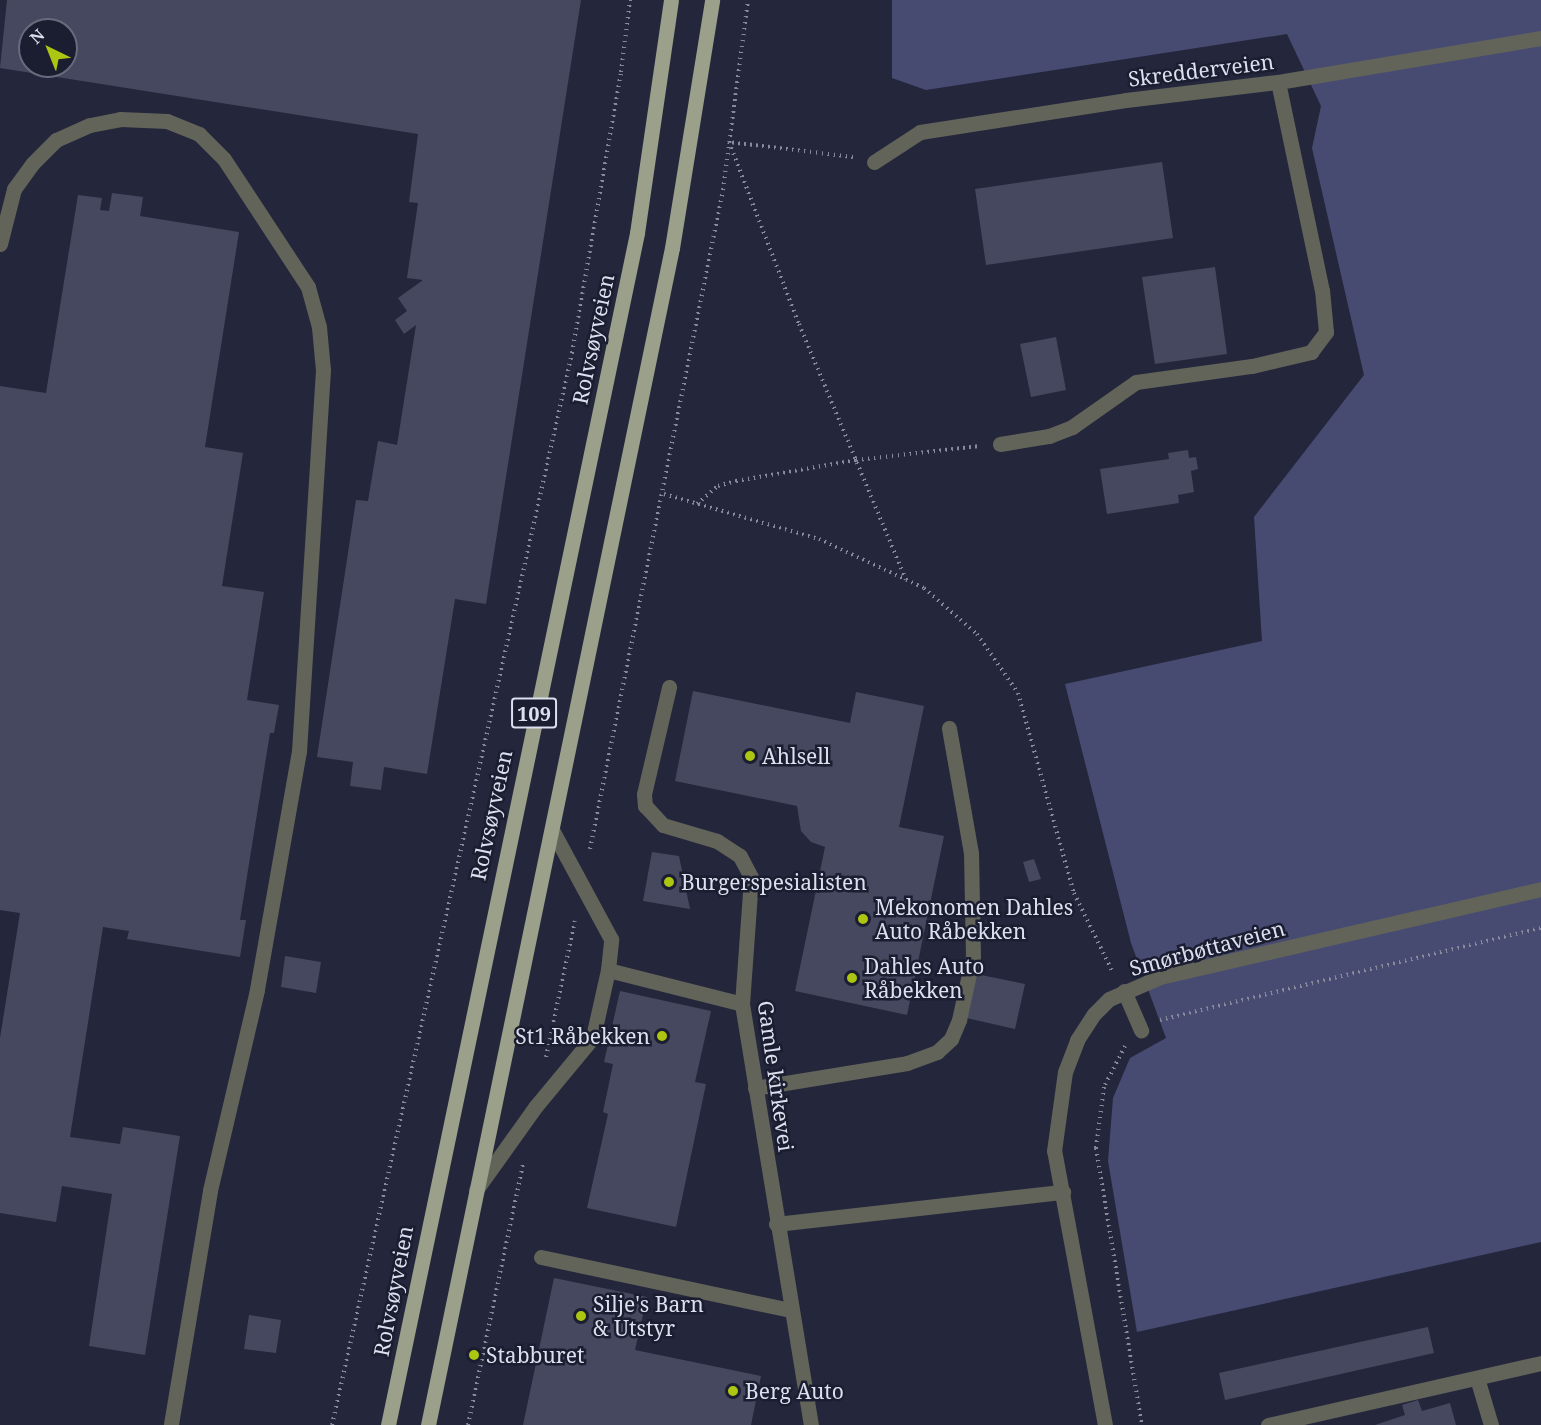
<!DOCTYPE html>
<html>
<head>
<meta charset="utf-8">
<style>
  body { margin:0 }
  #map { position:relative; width:1541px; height:1425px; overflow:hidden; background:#24273b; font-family:"Noto Serif",serif }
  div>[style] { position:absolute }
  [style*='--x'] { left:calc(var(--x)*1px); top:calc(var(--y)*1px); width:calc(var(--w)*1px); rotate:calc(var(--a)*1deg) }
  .green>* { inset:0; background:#474b72 }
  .building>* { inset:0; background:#45485f }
  .path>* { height:4px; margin-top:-2px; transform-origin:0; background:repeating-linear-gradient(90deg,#878a9b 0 1.5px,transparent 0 6px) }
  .service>* { height:15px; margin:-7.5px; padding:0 7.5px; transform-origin:7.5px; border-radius:7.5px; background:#62645a }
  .minor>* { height:15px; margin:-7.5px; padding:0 7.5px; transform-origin:7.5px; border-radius:7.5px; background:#62645a }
  .primary>* { height:15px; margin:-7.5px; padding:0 7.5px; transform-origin:7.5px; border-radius:7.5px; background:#9aa08a }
  .dots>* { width:16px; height:16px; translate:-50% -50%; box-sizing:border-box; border:3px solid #1b1d31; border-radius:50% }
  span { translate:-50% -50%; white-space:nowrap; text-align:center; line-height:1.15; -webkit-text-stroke:5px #1b1d31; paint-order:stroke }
  .shield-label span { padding:2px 4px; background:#1b1d31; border:2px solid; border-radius:4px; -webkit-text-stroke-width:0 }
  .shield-label { font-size:20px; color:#dcdfed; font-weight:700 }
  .street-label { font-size:21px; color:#dcdfed }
  .poi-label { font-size:21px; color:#dcdfed }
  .left { translate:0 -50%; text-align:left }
  .right { translate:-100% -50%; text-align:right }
  .north { position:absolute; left:18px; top:18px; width:60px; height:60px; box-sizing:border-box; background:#1b1d31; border:2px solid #686b7c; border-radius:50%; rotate:317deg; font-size:16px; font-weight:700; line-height:24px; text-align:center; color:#dcdfed }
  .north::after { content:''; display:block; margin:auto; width:21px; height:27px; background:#acc612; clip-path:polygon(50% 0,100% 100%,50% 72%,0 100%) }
</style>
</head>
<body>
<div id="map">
  <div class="green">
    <div style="clip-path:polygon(892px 0,1541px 0,1541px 1242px,1137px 1332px,1108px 1161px,1113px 1098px,1130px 1058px,1166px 1038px,1131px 943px,1065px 684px,1262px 641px,1254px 517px,1364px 375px,1312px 148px,1321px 106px,1287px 34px,926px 90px,892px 78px)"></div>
  </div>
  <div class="building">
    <div style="clip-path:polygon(evenodd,7px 0,581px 0,486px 604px,455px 599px,427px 774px,384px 767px,381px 790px,350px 786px,353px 762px,317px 757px,356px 500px,368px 501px,378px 441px,397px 445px,416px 325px,404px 334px,395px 320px,407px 311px,398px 298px,423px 280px,407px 278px,418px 203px,409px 202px,418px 134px,0 68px,7px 0,30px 30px,66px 30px,66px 66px,30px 66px,30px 30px)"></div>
    <div style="clip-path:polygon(1162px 162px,1173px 238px,986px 265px,975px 189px)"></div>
    <div style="clip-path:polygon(112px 193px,143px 197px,140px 216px,239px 232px,205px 447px,243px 453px,222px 586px,264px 592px,247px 700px,279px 705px,274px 733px,270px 733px,240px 920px,246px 920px,240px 957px,127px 939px,129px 931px,103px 927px,70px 1137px,120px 1144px,123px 1127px,180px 1136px,145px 1355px,89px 1346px,112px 1194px,62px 1186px,56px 1222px,0 1213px,0 1038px,20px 913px,0 910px,0 386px,46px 393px,78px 195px,102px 198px,100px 210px,109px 211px)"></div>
    <div style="clip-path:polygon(1215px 267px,1227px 354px,1155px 364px,1142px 277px)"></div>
    <div style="clip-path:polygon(1056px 337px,1066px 390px,1031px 397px,1020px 344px)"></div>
    <div style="clip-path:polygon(1188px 450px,1189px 458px,1196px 457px,1198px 469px,1191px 471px,1194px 492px,1178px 495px,1179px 503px,1107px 514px,1100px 469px,1169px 459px,1168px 453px)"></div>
    <div style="clip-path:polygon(693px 691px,850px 723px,856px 692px,924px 706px,899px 827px,944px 836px,907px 1015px,795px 991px,825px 847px,811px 842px,801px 831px,797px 806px,675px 781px)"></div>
    <div style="clip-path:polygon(652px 852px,679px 856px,690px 909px,643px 901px)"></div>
    <div style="clip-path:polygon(1034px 859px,1041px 879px,1029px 882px,1023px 862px)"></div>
    <div style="clip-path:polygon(285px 956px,321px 962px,316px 993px,281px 987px)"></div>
    <div style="clip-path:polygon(971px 973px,1025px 984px,1015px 1029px,962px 1017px)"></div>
    <div style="clip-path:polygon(620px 991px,711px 1011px,695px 1082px,706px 1084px,676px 1227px,587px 1208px,608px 1114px,603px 1112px,613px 1064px,604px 1062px)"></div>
    <div style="clip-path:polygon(554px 1278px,647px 1297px,635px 1350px,761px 1376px,751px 1425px,523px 1425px)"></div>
    <div style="clip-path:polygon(249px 1315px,281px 1320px,276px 1353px,244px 1349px)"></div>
    <div style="clip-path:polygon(1428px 1327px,1434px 1353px,1225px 1400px,1219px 1373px)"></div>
    <div style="clip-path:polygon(1418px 1400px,1422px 1411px,1450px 1403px,1456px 1425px,1375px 1425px,1405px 1415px,1402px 1405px)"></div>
  </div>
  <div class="path">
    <div style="--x:853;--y:157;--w:125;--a:-173.1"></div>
    <div style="--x:729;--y:142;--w:195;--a:69"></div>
    <div style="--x:799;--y:324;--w:277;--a:67.3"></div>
    <div style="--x:664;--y:494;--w:161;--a:16.2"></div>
    <div style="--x:819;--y:539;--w:116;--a:25"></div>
    <div style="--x:924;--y:588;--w:70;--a:41"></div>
    <div style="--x:977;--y:634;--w:72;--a:55.2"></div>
    <div style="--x:1018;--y:693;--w:208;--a:74.4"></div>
    <div style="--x:1074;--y:893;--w:89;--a:64"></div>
    <div style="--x:697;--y:504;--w:28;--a:-41"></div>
    <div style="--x:718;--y:486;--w:19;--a:-16"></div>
    <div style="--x:736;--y:481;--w:122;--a:-9.9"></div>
    <div style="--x:856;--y:460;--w:125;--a:-6.4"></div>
    <div style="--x:590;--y:849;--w:672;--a:-78.59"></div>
    <div style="--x:723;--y:190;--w:192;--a:-82.5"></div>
    <div style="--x:1160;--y:1020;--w:392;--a:-13.6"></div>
    <div style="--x:1125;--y:1046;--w:46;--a:117.1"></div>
    <div style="--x:1104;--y:1087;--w:62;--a:97.5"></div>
    <div style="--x:1096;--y:1148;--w:281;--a:80.6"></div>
    <div style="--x:546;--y:1057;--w:139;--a:-78"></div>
    <div style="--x:332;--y:1425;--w:1099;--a:-77.38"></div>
    <div style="--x:572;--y:353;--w:285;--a:-80.1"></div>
    <div style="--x:621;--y:72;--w:73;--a:-82.9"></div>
    <div style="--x:468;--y:1425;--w:266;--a:-78.1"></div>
  </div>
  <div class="service">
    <div style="--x:0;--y:244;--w:57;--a:-75.7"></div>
    <div style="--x:14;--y:189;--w:32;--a:-54"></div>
    <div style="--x:33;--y:163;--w:33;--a:-45"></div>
    <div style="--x:56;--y:140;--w:37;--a:-24"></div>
    <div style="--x:90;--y:125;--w:31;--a:-11"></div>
    <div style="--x:120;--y:119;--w:47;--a:2.4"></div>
    <div style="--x:167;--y:121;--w:35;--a:22"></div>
    <div style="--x:199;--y:134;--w:35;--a:45"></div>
    <div style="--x:224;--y:159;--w:153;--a:56.7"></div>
    <div style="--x:308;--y:287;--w:41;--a:74.6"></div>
    <div style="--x:319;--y:327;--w:43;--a:84.7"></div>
    <div style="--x:323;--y:370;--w:382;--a:93.6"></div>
    <div style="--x:299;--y:751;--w:243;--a:100"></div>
    <div style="--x:257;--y:990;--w:206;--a:103.2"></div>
    <div style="--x:210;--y:1191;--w:237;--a:99.5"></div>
    <div style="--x:1000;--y:444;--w:50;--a:-9.3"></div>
    <div style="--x:1049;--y:436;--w:25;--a:-21"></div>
    <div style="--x:1072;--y:427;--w:78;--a:-35.1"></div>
    <div style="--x:1136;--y:382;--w:117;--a:-7.9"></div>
    <div style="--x:1252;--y:366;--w:61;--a:-13.3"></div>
    <div style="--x:1311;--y:352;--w:25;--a:-53"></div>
    <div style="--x:1326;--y:332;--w:42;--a:-95.4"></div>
    <div style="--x:608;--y:970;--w:138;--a:14.2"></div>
    <div style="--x:742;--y:1004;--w:127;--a:-85.9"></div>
    <div style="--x:751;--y:877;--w:24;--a:-118"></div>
    <div style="--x:740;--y:856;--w:27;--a:-147"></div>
    <div style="--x:717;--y:841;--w:56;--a:-163.5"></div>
    <div style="--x:663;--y:825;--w:26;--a:-133"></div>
    <div style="--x:645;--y:806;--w:12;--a:-95"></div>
    <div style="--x:644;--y:794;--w:110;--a:-76.8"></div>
    <div style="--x:1124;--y:991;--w:43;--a:66.4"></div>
    <div style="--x:755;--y:1088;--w:154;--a:-9.3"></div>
    <div style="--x:907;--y:1063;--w:32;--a:-20"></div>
    <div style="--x:937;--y:1052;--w:19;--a:-43"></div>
    <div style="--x:951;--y:1039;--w:21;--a:-67"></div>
    <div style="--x:959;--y:1020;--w:66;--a:-77.7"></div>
    <div style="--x:973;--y:956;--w:103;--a:-91.1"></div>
    <div style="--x:971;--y:853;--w:127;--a:-100"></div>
    <div style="--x:476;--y:1190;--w:103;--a:-54.5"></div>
    <div style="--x:536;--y:1106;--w:89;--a:-50.4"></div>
    <div style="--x:593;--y:1037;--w:69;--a:-77.4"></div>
    <div style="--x:608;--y:970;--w:31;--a:-84"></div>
    <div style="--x:611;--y:939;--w:124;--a:-118.4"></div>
    <div style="--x:541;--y:1257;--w:256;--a:12"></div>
    <div style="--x:1268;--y:1425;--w:280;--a:-12.8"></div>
  </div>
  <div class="minor">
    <div style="--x:1278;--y:82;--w:213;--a:78.1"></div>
    <div style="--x:874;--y:162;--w:55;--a:-33.1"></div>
    <div style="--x:920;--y:132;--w:208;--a:-8.8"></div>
    <div style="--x:1126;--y:100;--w:153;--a:-6.8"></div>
    <div style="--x:1278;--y:82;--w:267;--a:-9.5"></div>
    <div style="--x:742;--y:1004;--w:427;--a:80.7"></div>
    <div style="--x:776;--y:1224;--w:289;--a:-6.4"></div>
    <div style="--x:1477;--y:1378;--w:49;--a:73.4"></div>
    <div style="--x:1105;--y:1425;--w:279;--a:-100.5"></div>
    <div style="--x:1054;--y:1151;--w:80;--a:-82.1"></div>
    <div style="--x:1065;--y:1072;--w:34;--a:-69"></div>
    <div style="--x:1077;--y:1040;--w:31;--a:-57"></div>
    <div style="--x:1094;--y:1014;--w:21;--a:-45"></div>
    <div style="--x:1109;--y:999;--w:56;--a:-23.3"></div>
    <div style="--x:1160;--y:977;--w:391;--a:-13"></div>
  </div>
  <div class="primary">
    <div style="--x:388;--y:1425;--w:1218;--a:-78.2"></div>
    <div style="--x:637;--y:233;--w:235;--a:-81.7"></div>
    <div style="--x:428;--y:1425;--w:1202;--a:-78.29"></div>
    <div style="--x:672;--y:248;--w:251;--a:-80.8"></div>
  </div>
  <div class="dots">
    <div style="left:750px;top:756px;background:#acc612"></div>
    <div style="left:669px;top:882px;background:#acc612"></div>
    <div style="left:863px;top:919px;background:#acc612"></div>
    <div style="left:852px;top:978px;background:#acc612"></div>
    <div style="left:662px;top:1036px;background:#acc612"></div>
    <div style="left:581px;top:1316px;background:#acc612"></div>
    <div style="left:474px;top:1355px;background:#acc612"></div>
    <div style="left:733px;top:1391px;background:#acc612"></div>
  </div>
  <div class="shield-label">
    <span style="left:534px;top:713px">109</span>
  </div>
  <div class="street-label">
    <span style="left:1201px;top:70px;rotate:-7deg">Skredderveien</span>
    <span style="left:593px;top:339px;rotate:-78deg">Rolvsøyveien</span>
    <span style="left:491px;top:815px;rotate:-78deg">Rolvsøyveien</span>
    <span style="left:1207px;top:948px;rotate:-15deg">Smørbøttaveien</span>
    <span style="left:776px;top:1076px;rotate:82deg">Gamle kirkevei</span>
    <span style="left:393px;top:1291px;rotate:-79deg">Rolvsøyveien</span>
  </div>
  <div class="poi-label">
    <span class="left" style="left:762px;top:756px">Ahlsell</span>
    <span class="left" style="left:681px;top:882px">Burgerspesialisten</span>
    <span class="left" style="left:875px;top:919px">Mekonomen Dahles<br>Auto Råbekken</span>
    <span class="left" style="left:864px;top:978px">Dahles Auto<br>Råbekken</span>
    <span class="right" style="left:650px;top:1036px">St1 Råbekken</span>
    <span class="left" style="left:593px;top:1316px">Silje's Barn<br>&amp; Utstyr</span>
    <span class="left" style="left:486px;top:1355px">Stabburet</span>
    <span class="left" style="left:745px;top:1391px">Berg Auto</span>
  </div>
  <div class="north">N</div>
</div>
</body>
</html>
